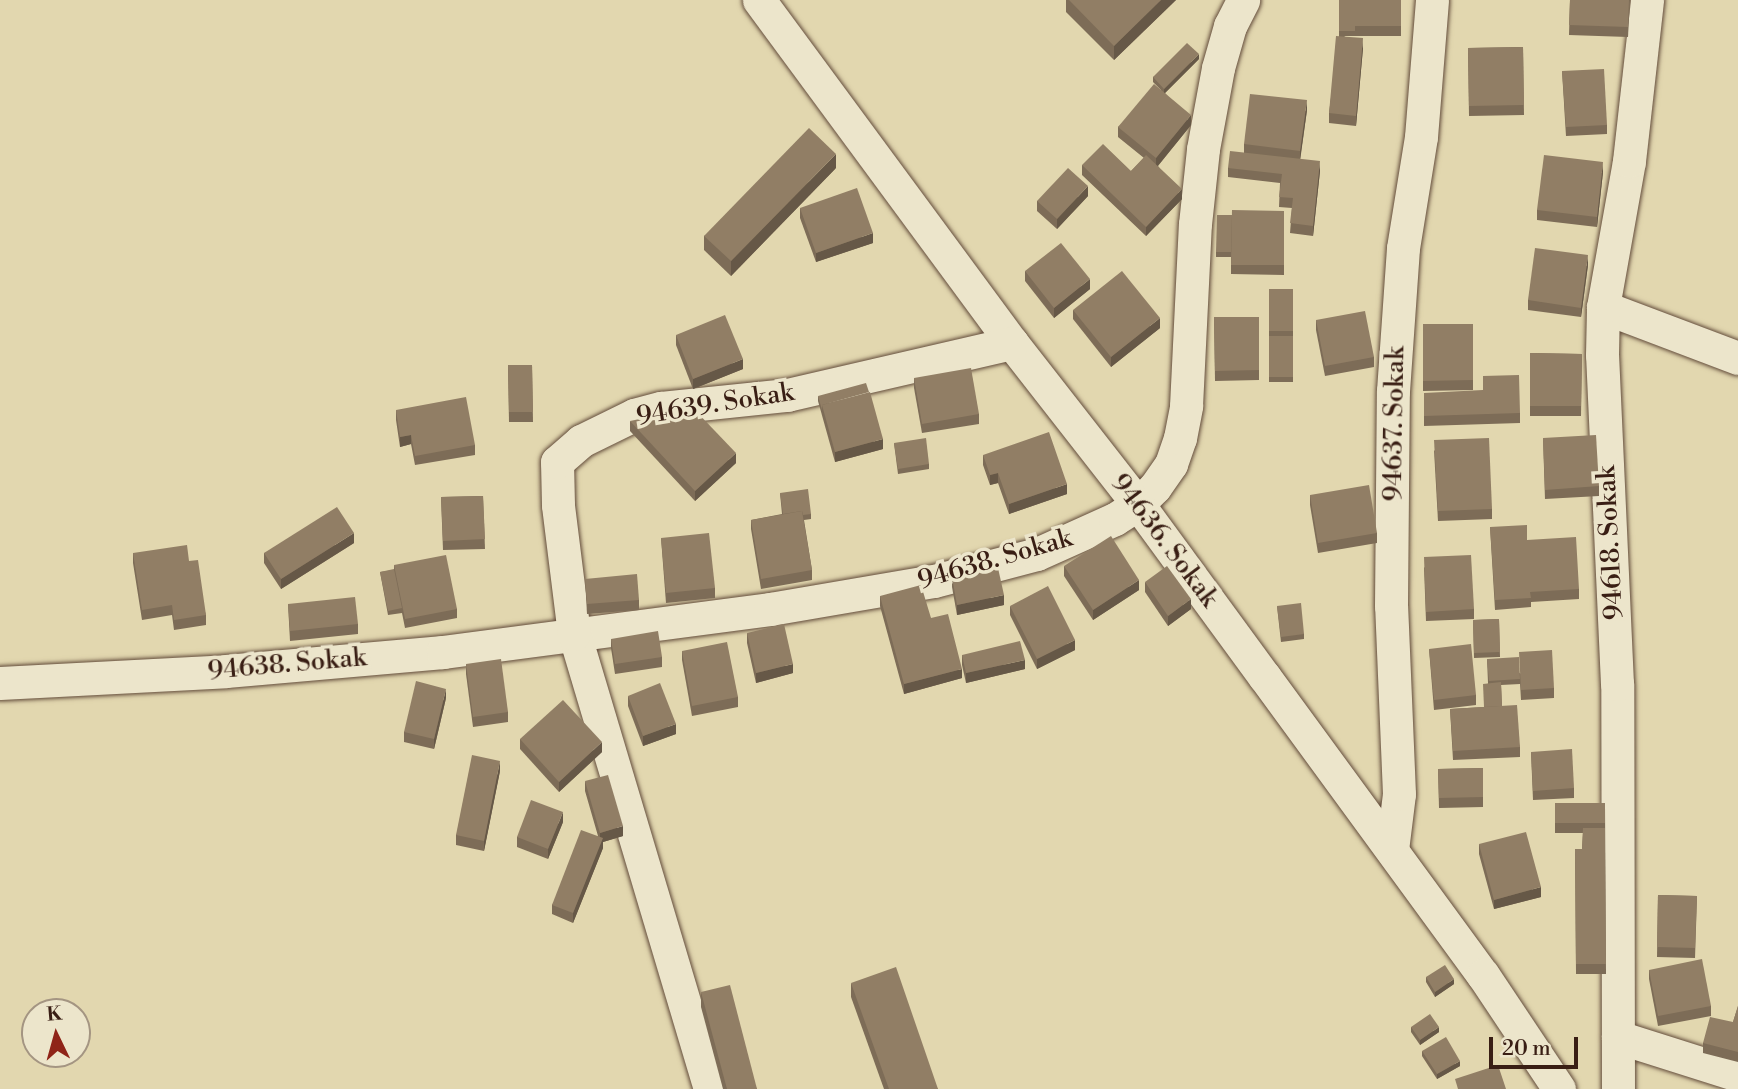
<!DOCTYPE html>
<html>
<head>
<meta charset="utf-8">
<style>
  body { margin:0 }
  #map { position:relative; width:1738px; height:1089px; overflow:hidden; background:#e2d7af; font-family:"Libre Bodoni",serif }
  div>[style] { position:absolute }
  [style*='--x'] { left:calc(var(--x)*1px); top:calc(var(--y)*1px); width:calc(var(--w)*1px); rotate:calc(var(--a)*1deg) }
  .roads { filter:drop-shadow(0 0 2px #634c3b) drop-shadow(0 0 2px #634c3b) }
  .street>* { height:33px; margin:-16.5px; padding:0 16.5px; transform-origin:16.5px; border-radius:16.5px; background:#ece5cb }
  .wall>* { inset:0; background:#7d6c57 }
  .shaded-wall>* { inset:0; background:#665847 }
  .building>* { inset:0; background:#917e65 }
  span { translate:-50% -50%; white-space:nowrap; text-align:center; line-height:1.15; -webkit-text-stroke:7px #ece5cb; paint-order:stroke }
  .street-label { font-size:26px; color:#391e14 }
  .north { position:absolute; left:21px; top:998px; width:70px; height:70px; box-sizing:border-box; background:#ece5cb; border:2px solid #a49582; border-radius:50%; rotate:355deg; font-size:19px; font-weight:700; line-height:28px; text-align:center; color:#391e14 }
  .north::after { content:''; display:block; margin:auto; width:24px; height:32px; background:#8f2418; clip-path:polygon(50% 0,100% 100%,50% 72%,0 100%) }
  .scale { position:absolute; left:1489px; top:1037px; width:89px; height:32px; box-sizing:border-box; border:4px solid #391e14; border-top:0; padding-left:9px; font-size:21px; line-height:24px; white-space:nowrap; color:#391e14; -webkit-text-stroke:5px #ece5cb; paint-order:stroke }
</style>
</head>
<body>
<div id="map">
  <div class="roads">
    <div class="street">
      <div style="--x:759;--y:0;--w:426;--a:53.6"></div>
      <div style="--x:1012;--y:343;--w:204;--a:52"></div>
      <div style="--x:1138;--y:504;--w:213;--a:53.8"></div>
      <div style="--x:1264;--y:676;--w:371;--a:53.8"></div>
      <div style="--x:1483;--y:975;--w:137;--a:56.3"></div>
      <div style="--x:1603;--y:307;--w:144;--a:20.7"></div>
      <div style="--x:0;--y:683;--w:226;--a:-3"></div>
      <div style="--x:226;--y:671;--w:218;--a:-5"></div>
      <div style="--x:443;--y:652;--w:330;--a:-7.5"></div>
      <div style="--x:770;--y:609;--w:166;--a:-9.7"></div>
      <div style="--x:934;--y:581;--w:106;--a:-14.7"></div>
      <div style="--x:1037;--y:554;--w:85;--a:-24.2"></div>
      <div style="--x:1115;--y:519;--w:27;--a:-33"></div>
      <div style="--x:1138;--y:504;--w:24;--a:-45"></div>
      <div style="--x:1155;--y:487;--w:28;--a:-55"></div>
      <div style="--x:1171;--y:464;--w:28;--a:-71"></div>
      <div style="--x:1180;--y:438;--w:33;--a:-79"></div>
      <div style="--x:1186;--y:406;--w:182;--a:-87.2"></div>
      <div style="--x:1195;--y:224;--w:75;--a:-83.9"></div>
      <div style="--x:1203;--y:149;--w:82;--a:-79.5"></div>
      <div style="--x:1218;--y:68;--w:44;--a:-74.1"></div>
      <div style="--x:1230;--y:26;--w:29;--a:-63"></div>
      <div style="--x:1392;--y:850;--w:56;--a:-82.9"></div>
      <div style="--x:1399;--y:794;--w:188;--a:-92.4"></div>
      <div style="--x:1391;--y:606;--w:215;--a:-89.5"></div>
      <div style="--x:1393;--y:391;--w:143;--a:-86"></div>
      <div style="--x:1403;--y:248;--w:112;--a:-80.8"></div>
      <div style="--x:1421;--y:137;--w:137;--a:-85.4"></div>
      <div style="--x:1618;--y:1037;--w:126;--a:17.6"></div>
      <div style="--x:710;--y:1089;--w:475;--a:-106.6"></div>
      <div style="--x:574;--y:634;--w:130;--a:-97.1"></div>
      <div style="--x:558;--y:505;--w:43;--a:-91.3"></div>
      <div style="--x:557;--y:462;--w:32;--a:-41"></div>
      <div style="--x:581;--y:441;--w:59;--a:-26.1"></div>
      <div style="--x:634;--y:415;--w:28;--a:-15"></div>
      <div style="--x:661;--y:408;--w:127;--a:-5.9"></div>
      <div style="--x:787;--y:395;--w:231;--a:-13"></div>
      <div style="--x:1618;--y:1089;--w:405;--a:-90.1"></div>
      <div style="--x:1617;--y:684;--w:329;--a:-92.6"></div>
      <div style="--x:1602;--y:355;--w:48;--a:-88.8"></div>
      <div style="--x:1603;--y:307;--w:148;--a:-79.9"></div>
      <div style="--x:1629;--y:161;--w:162;--a:-83.6"></div>
    </div>
  </div>
  <div class="wall">
    <div style="clip-path:polygon(1066px 0,1176px 0,1114px 60px,1066px 12px)"></div>
    <div style="clip-path:polygon(1339px 0,1401px 0,1401px 36px,1344px 36px,1363px 48px,1356px 126px,1329px 123px,1329px 113px,1339px 36px)"></div>
    <div style="clip-path:polygon(1570px 0,1630px 0,1628px 37px,1569px 35px)"></div>
    <div style="clip-path:polygon(1523px 47px,1524px 115px,1469px 116px,1468px 48px)"></div>
    <div style="clip-path:polygon(1199px 59px,1165px 93px,1191px 125px,1158px 166px,1182px 199px,1146px 236px,1082px 175px,1082px 165px,1131px 171px,1144px 158px,1118px 137px,1118px 127px,1161px 90px,1153px 82px,1153px 77px)"></div>
    <div style="clip-path:polygon(1562px 71px,1607px 125px,1607px 134px,1566px 136px)"></div>
    <div style="clip-path:polygon(1307px 110px,1300px 159px,1320px 171px,1313px 236px,1290px 233px,1292px 208px,1279px 207px,1280px 183px,1228px 177px,1228px 168px,1244px 153px,1244px 144px)"></div>
    <div style="clip-path:polygon(836px 168px,731px 276px,704px 250px,704px 236px)"></div>
    <div style="clip-path:polygon(1603px 172px,1597px 227px,1537px 220px,1537px 210px)"></div>
    <div style="clip-path:polygon(1088px 196px,1057px 229px,1037px 211px,1037px 201px)"></div>
    <div style="clip-path:polygon(800px 208px,873px 243px,816px 262px,800px 218px)"></div>
    <div style="clip-path:polygon(1284px 211px,1284px 275px,1231px 274px,1231px 257px,1216px 257px,1216px 252px,1232px 215px)"></div>
    <div style="clip-path:polygon(1588px 265px,1581px 317px,1528px 310px,1528px 300px)"></div>
    <div style="clip-path:polygon(1025px 271px,1090px 289px,1054px 318px,1025px 281px)"></div>
    <div style="clip-path:polygon(1269px 289px,1293px 289px,1293px 382px,1269px 382px)"></div>
    <div style="clip-path:polygon(1073px 310px,1160px 328px,1111px 367px,1073px 319px)"></div>
    <div style="clip-path:polygon(1214px 317px,1259px 317px,1259px 380px,1215px 381px)"></div>
    <div style="clip-path:polygon(1316px 320px,1374px 357px,1374px 367px,1325px 376px,1316px 330px)"></div>
    <div style="clip-path:polygon(1423px 324px,1473px 324px,1473px 390px,1423px 391px)"></div>
    <div style="clip-path:polygon(676px 335px,743px 369px,693px 389px,676px 345px)"></div>
    <div style="clip-path:polygon(1530px 353px,1582px 354px,1581px 416px,1530px 416px)"></div>
    <div style="clip-path:polygon(508px 365px,532px 365px,533px 422px,509px 422px)"></div>
    <div style="clip-path:polygon(914px 378px,979px 414px,979px 424px,922px 433px,914px 388px)"></div>
    <div style="clip-path:polygon(1424px 393px,1520px 413px,1520px 423px,1424px 426px)"></div>
    <div style="clip-path:polygon(818px 396px,883px 449px,835px 462px,818px 401px)"></div>
    <div style="clip-path:polygon(396px 410px,475px 445px,475px 455px,415px 465px,411px 444px,400px 447px,396px 420px)"></div>
    <div style="clip-path:polygon(630px 421px,736px 463px,695px 501px,630px 431px)"></div>
    <div style="clip-path:polygon(1543px 438px,1599px 486px,1599px 496px,1545px 499px)"></div>
    <div style="clip-path:polygon(894px 443px,929px 464px,929px 469px,898px 474px)"></div>
    <div style="clip-path:polygon(1434px 450px,1492px 509px,1492px 519px,1438px 521px)"></div>
    <div style="clip-path:polygon(983px 455px,1067px 494px,1009px 514px,998px 483px,990px 485px,983px 465px)"></div>
    <div style="clip-path:polygon(780px 493px,811px 514px,811px 519px,804px 520px,812px 570px,812px 580px,761px 589px,751px 529px,751px 520px,782px 514px)"></div>
    <div style="clip-path:polygon(1310px 495px,1377px 533px,1377px 543px,1318px 553px,1310px 505px)"></div>
    <div style="clip-path:polygon(483px 496px,485px 549px,443px 550px,441px 497px)"></div>
    <div style="clip-path:polygon(1490px 527px,1527px 540px,1579px 589px,1579px 599px,1531px 602px,1531px 607px,1495px 610px)"></div>
    <div style="clip-path:polygon(661px 538px,715px 588px,715px 598px,666px 603px)"></div>
    <div style="clip-path:polygon(354px 543px,281px 589px,264px 563px,264px 553px)"></div>
    <div style="clip-path:polygon(133px 553px,189px 561px,206px 615px,206px 625px,174px 630px,172px 615px,142px 620px,133px 563px)"></div>
    <div style="clip-path:polygon(394px 565px,457px 609px,457px 618px,405px 628px,402px 613px,388px 615px,380px 572px,394px 570px)"></div>
    <div style="clip-path:polygon(1064px 566px,1139px 590px,1093px 620px,1064px 576px)"></div>
    <div style="clip-path:polygon(1424px 567px,1474px 609px,1474px 619px,1426px 621px)"></div>
    <div style="clip-path:polygon(952px 577px,1004px 605px,957px 615px,952px 587px)"></div>
    <div style="clip-path:polygon(585px 579px,639px 600px,639px 610px,587px 614px)"></div>
    <div style="clip-path:polygon(1145px 582px,1191px 609px,1168px 626px,1145px 592px)"></div>
    <div style="clip-path:polygon(880px 596px,931px 618px,962px 678px,904px 694px,880px 606px)"></div>
    <div style="clip-path:polygon(288px 604px,358px 624px,358px 634px,290px 641px)"></div>
    <div style="clip-path:polygon(1010px 606px,1075px 650px,1037px 669px,1010px 615px)"></div>
    <div style="clip-path:polygon(1277px 606px,1304px 634px,1304px 639px,1281px 642px)"></div>
    <div style="clip-path:polygon(1499px 619px,1500px 657px,1474px 658px,1473px 620px)"></div>
    <div style="clip-path:polygon(747px 633px,793px 673px,756px 683px,747px 643px)"></div>
    <div style="clip-path:polygon(611px 639px,662px 657px,662px 667px,615px 674px,611px 648px)"></div>
    <div style="clip-path:polygon(1429px 649px,1476px 695px,1476px 705px,1434px 710px)"></div>
    <div style="clip-path:polygon(682px 651px,738px 697px,738px 707px,692px 716px,682px 660px)"></div>
    <div style="clip-path:polygon(962px 655px,1025px 669px,966px 683px,962px 665px)"></div>
    <div style="clip-path:polygon(1487px 659px,1554px 688px,1554px 698px,1521px 700px,1520px 683px,1520px 684px,1501px 685px,1502px 706px,1520px 747px,1520px 757px,1453px 760px,1450px 709px,1484px 707px,1488px 683px)"></div>
    <div style="clip-path:polygon(466px 664px,508px 712px,508px 722px,473px 727px,466px 674px)"></div>
    <div style="clip-path:polygon(628px 696px,676px 734px,643px 746px,628px 706px)"></div>
    <div style="clip-path:polygon(446px 698px,434px 749px,404px 742px,404px 732px)"></div>
    <div style="clip-path:polygon(520px 739px,602px 752px,559px 792px,520px 749px)"></div>
    <div style="clip-path:polygon(1531px 752px,1574px 788px,1574px 798px,1533px 800px)"></div>
    <div style="clip-path:polygon(1483px 768px,1483px 807px,1439px 808px,1438px 769px)"></div>
    <div style="clip-path:polygon(500px 771px,484px 851px,456px 845px,456px 835px)"></div>
    <div style="clip-path:polygon(585px 781px,623px 836px,603px 842px,603px 848px,573px 923px,552px 914px,552px 905px,598px 836px,585px 791px)"></div>
    <div style="clip-path:polygon(1555px 803px,1605px 803px,1606px 974px,1576px 974px,1575px 849px,1582px 849px,1583px 833px,1555px 833px)"></div>
    <div style="clip-path:polygon(563px 822px,548px 859px,517px 847px,517px 837px)"></div>
    <div style="clip-path:polygon(1479px 844px,1541px 897px,1494px 909px,1479px 854px)"></div>
    <div style="clip-path:polygon(1658px 895px,1697px 896px,1695px 958px,1657px 957px)"></div>
    <div style="clip-path:polygon(1649px 970px,1711px 1006px,1711px 1016px,1658px 1026px,1649px 979px)"></div>
    <div style="clip-path:polygon(1426px 977px,1454px 984px,1435px 997px,1426px 982px)"></div>
    <div style="clip-path:polygon(851px 983px,938px 1089px,884px 1089px,851px 997px)"></div>
    <div style="clip-path:polygon(701px 992px,757px 1089px,723px 1089px,701px 1007px)"></div>
    <div style="clip-path:polygon(1738px 1006px,1738px 1062px,1703px 1053px,1703px 1043px,1733px 1022px)"></div>
    <div style="clip-path:polygon(1411px 1027px,1439px 1032px,1420px 1045px,1411px 1032px)"></div>
    <div style="clip-path:polygon(1422px 1051px,1460px 1066px,1437px 1079px,1422px 1056px)"></div>
  </div>
  <div class="shaded-wall">
    <div style="clip-path:polygon(1161px 0,1176px 0,1114px 60px,1114px 46px)"></div>
    <div style="clip-path:polygon(1363px 38px,1363px 48px,1356px 126px,1356px 116px)"></div>
    <div style="clip-path:polygon(1199px 54px,1199px 59px,1164px 94px,1164px 89px)"></div>
    <div style="clip-path:polygon(1307px 100px,1307px 110px,1300px 161px,1300px 151px)"></div>
    <div style="clip-path:polygon(1191px 115px,1191px 125px,1156px 168px,1156px 158px)"></div>
    <div style="clip-path:polygon(836px 154px,836px 168px,731px 276px,731px 261px)"></div>
    <div style="clip-path:polygon(1320px 161px,1320px 171px,1313px 236px,1313px 226px)"></div>
    <div style="clip-path:polygon(1603px 162px,1603px 172px,1597px 227px,1597px 217px)"></div>
    <div style="clip-path:polygon(1088px 186px,1088px 196px,1057px 229px,1057px 219px)"></div>
    <div style="clip-path:polygon(1182px 189px,1182px 199px,1146px 236px,1146px 227px)"></div>
    <div style="clip-path:polygon(873px 233px,873px 243px,816px 262px,816px 253px)"></div>
    <div style="clip-path:polygon(1588px 255px,1588px 265px,1581px 317px,1581px 308px)"></div>
    <div style="clip-path:polygon(1090px 279px,1090px 289px,1054px 318px,1054px 308px)"></div>
    <div style="clip-path:polygon(1160px 318px,1160px 328px,1111px 367px,1111px 357px)"></div>
    <div style="clip-path:polygon(743px 359px,743px 369px,693px 389px,693px 379px)"></div>
    <div style="clip-path:polygon(411px 435px,411px 444px,400px 447px,400px 437px)"></div>
    <div style="clip-path:polygon(883px 439px,883px 449px,835px 462px,835px 452px)"></div>
    <div style="clip-path:polygon(736px 453px,736px 463px,695px 501px,695px 491px)"></div>
    <div style="clip-path:polygon(998px 473px,998px 483px,990px 485px,990px 475px)"></div>
    <div style="clip-path:polygon(1067px 484px,1067px 494px,1009px 514px,1009px 504px)"></div>
    <div style="clip-path:polygon(354px 533px,354px 543px,281px 589px,281px 579px)"></div>
    <div style="clip-path:polygon(1139px 580px,1139px 590px,1093px 620px,1093px 610px)"></div>
    <div style="clip-path:polygon(1004px 595px,1004px 605px,957px 615px,957px 605px)"></div>
    <div style="clip-path:polygon(1191px 599px,1191px 609px,1168px 626px,1168px 616px)"></div>
    <div style="clip-path:polygon(1075px 640px,1075px 650px,1037px 669px,1037px 659px)"></div>
    <div style="clip-path:polygon(1025px 660px,1025px 669px,966px 683px,966px 673px)"></div>
    <div style="clip-path:polygon(793px 664px,793px 673px,756px 683px,756px 673px)"></div>
    <div style="clip-path:polygon(962px 669px,962px 678px,904px 694px,904px 684px)"></div>
    <div style="clip-path:polygon(446px 689px,446px 698px,434px 749px,434px 739px)"></div>
    <div style="clip-path:polygon(676px 724px,676px 734px,643px 746px,643px 736px)"></div>
    <div style="clip-path:polygon(602px 742px,602px 752px,559px 792px,559px 782px)"></div>
    <div style="clip-path:polygon(500px 761px,500px 771px,484px 851px,484px 841px)"></div>
    <div style="clip-path:polygon(563px 812px,563px 822px,548px 859px,548px 849px)"></div>
    <div style="clip-path:polygon(623px 826px,623px 836px,603px 842px,603px 848px,573px 923px,573px 913px,600px 843px,600px 833px)"></div>
    <div style="clip-path:polygon(1541px 887px,1541px 897px,1494px 909px,1494px 900px)"></div>
    <div style="clip-path:polygon(1454px 979px,1454px 984px,1435px 997px,1435px 992px)"></div>
    <div style="clip-path:polygon(1439px 1027px,1439px 1032px,1420px 1045px,1420px 1040px)"></div>
    <div style="clip-path:polygon(1460px 1061px,1460px 1066px,1437px 1079px,1437px 1074px)"></div>
  </div>
  <div class="building">
    <div style="clip-path:polygon(1069px 0,1161px 0,1114px 46px)"></div>
    <div style="clip-path:polygon(1339px 0,1355px 0,1355px 31px,1339px 31px)"></div>
    <div style="clip-path:polygon(1355px 0,1401px 0,1401px 26px,1355px 26px)"></div>
    <div style="clip-path:polygon(1570px 0,1629px 0,1628px 27px,1569px 25px)"></div>
    <div style="clip-path:polygon(1336px 36px,1363px 38px,1356px 116px,1329px 113px)"></div>
    <div style="clip-path:polygon(1187px 43px,1199px 54px,1164px 89px,1153px 77px)"></div>
    <div style="clip-path:polygon(1523px 47px,1524px 105px,1469px 106px,1468px 48px)"></div>
    <div style="clip-path:polygon(1604px 69px,1607px 125px,1566px 127px,1562px 71px)"></div>
    <div style="clip-path:polygon(1154px 84px,1191px 115px,1156px 158px,1118px 127px)"></div>
    <div style="clip-path:polygon(1250px 94px,1307px 100px,1300px 151px,1244px 144px)"></div>
    <div style="clip-path:polygon(809px 128px,836px 154px,731px 261px,704px 236px)"></div>
    <div style="clip-path:polygon(1103px 144px,1131px 171px,1146px 155px,1182px 189px,1146px 227px,1082px 165px)"></div>
    <div style="clip-path:polygon(1230px 151px,1320px 161px,1313px 226px,1290px 223px,1293px 198px,1279px 197px,1282px 174px,1228px 168px)"></div>
    <div style="clip-path:polygon(1544px 155px,1603px 162px,1597px 217px,1537px 210px)"></div>
    <div style="clip-path:polygon(1068px 168px,1088px 186px,1057px 219px,1037px 201px)"></div>
    <div style="clip-path:polygon(857px 188px,873px 233px,816px 253px,800px 208px)"></div>
    <div style="clip-path:polygon(1232px 210px,1284px 211px,1284px 265px,1231px 265px)"></div>
    <div style="clip-path:polygon(1217px 215px,1232px 215px,1231px 252px,1216px 252px)"></div>
    <div style="clip-path:polygon(1061px 243px,1090px 279px,1054px 308px,1025px 271px)"></div>
    <div style="clip-path:polygon(1535px 248px,1588px 255px,1581px 308px,1528px 300px)"></div>
    <div style="clip-path:polygon(1122px 271px,1160px 318px,1111px 357px,1073px 310px)"></div>
    <div style="clip-path:polygon(1269px 289px,1293px 289px,1293px 331px,1269px 331px)"></div>
    <div style="clip-path:polygon(1365px 311px,1374px 357px,1325px 366px,1316px 320px)"></div>
    <div style="clip-path:polygon(725px 315px,743px 359px,693px 379px,676px 335px)"></div>
    <div style="clip-path:polygon(1214px 317px,1259px 317px,1259px 370px,1215px 371px)"></div>
    <div style="clip-path:polygon(1423px 324px,1473px 324px,1473px 380px,1423px 381px)"></div>
    <div style="clip-path:polygon(1269px 336px,1293px 336px,1293px 377px,1269px 377px)"></div>
    <div style="clip-path:polygon(1530px 353px,1582px 354px,1581px 406px,1530px 406px)"></div>
    <div style="clip-path:polygon(508px 365px,532px 365px,533px 412px,509px 412px)"></div>
    <div style="clip-path:polygon(971px 368px,979px 414px,922px 424px,914px 378px)"></div>
    <div style="clip-path:polygon(1519px 375px,1520px 413px,1424px 416px,1424px 393px,1483px 390px,1483px 376px)"></div>
    <div style="clip-path:polygon(866px 383px,869px 392px,822px 405px,822px 410px,818px 396px)"></div>
    <div style="clip-path:polygon(870px 392px,883px 439px,835px 452px,822px 405px)"></div>
    <div style="clip-path:polygon(466px 397px,475px 445px,415px 456px,411px 435px,400px 437px,396px 410px)"></div>
    <div style="clip-path:polygon(693px 408px,736px 453px,695px 491px,630px 421px)"></div>
    <div style="clip-path:polygon(1049px 432px,1067px 484px,1009px 504px,998px 473px,990px 475px,983px 455px)"></div>
    <div style="clip-path:polygon(1596px 435px,1599px 486px,1545px 490px,1543px 438px)"></div>
    <div style="clip-path:polygon(926px 438px,929px 464px,898px 469px,894px 443px)"></div>
    <div style="clip-path:polygon(1489px 438px,1492px 509px,1438px 511px,1434px 440px)"></div>
    <div style="clip-path:polygon(1369px 485px,1377px 533px,1318px 543px,1310px 495px)"></div>
    <div style="clip-path:polygon(808px 489px,811px 514px,803px 515px,802px 511px,783px 514px,780px 493px)"></div>
    <div style="clip-path:polygon(483px 496px,485px 539px,443px 541px,441px 497px)"></div>
    <div style="clip-path:polygon(337px 507px,354px 533px,281px 579px,264px 553px)"></div>
    <div style="clip-path:polygon(802px 511px,812px 570px,761px 579px,751px 520px)"></div>
    <div style="clip-path:polygon(1527px 525px,1527px 540px,1576px 537px,1579px 589px,1530px 592px,1531px 598px,1495px 600px,1490px 527px)"></div>
    <div style="clip-path:polygon(709px 533px,715px 588px,666px 593px,661px 538px)"></div>
    <div style="clip-path:polygon(1111px 536px,1139px 580px,1093px 610px,1064px 566px)"></div>
    <div style="clip-path:polygon(187px 545px,189px 561px,198px 560px,206px 615px,174px 620px,172px 605px,142px 610px,133px 553px)"></div>
    <div style="clip-path:polygon(446px 555px,457px 609px,405px 619px,394px 565px)"></div>
    <div style="clip-path:polygon(1471px 555px,1474px 609px,1426px 612px,1424px 557px)"></div>
    <div style="clip-path:polygon(1167px 566px,1191px 599px,1168px 616px,1145px 582px)"></div>
    <div style="clip-path:polygon(998px 568px,1004px 595px,957px 605px,952px 577px)"></div>
    <div style="clip-path:polygon(394px 569px,402px 608px,388px 611px,380px 572px)"></div>
    <div style="clip-path:polygon(637px 574px,639px 600px,587px 604px,585px 579px)"></div>
    <div style="clip-path:polygon(921px 585px,931px 618px,948px 614px,962px 669px,904px 684px,880px 596px)"></div>
    <div style="clip-path:polygon(1048px 586px,1075px 640px,1037px 659px,1010px 606px)"></div>
    <div style="clip-path:polygon(355px 597px,358px 624px,290px 631px,288px 604px)"></div>
    <div style="clip-path:polygon(1301px 603px,1304px 634px,1281px 637px,1277px 606px)"></div>
    <div style="clip-path:polygon(1499px 619px,1500px 652px,1474px 653px,1473px 620px)"></div>
    <div style="clip-path:polygon(784px 624px,793px 664px,756px 673px,747px 633px)"></div>
    <div style="clip-path:polygon(658px 631px,662px 657px,615px 664px,611px 639px)"></div>
    <div style="clip-path:polygon(1020px 641px,1025px 660px,966px 673px,962px 655px)"></div>
    <div style="clip-path:polygon(727px 642px,738px 697px,692px 706px,682px 651px)"></div>
    <div style="clip-path:polygon(1471px 644px,1476px 695px,1434px 700px,1429px 649px)"></div>
    <div style="clip-path:polygon(1552px 650px,1554px 688px,1521px 690px,1519px 652px)"></div>
    <div style="clip-path:polygon(1519px 657px,1520px 679px,1489px 681px,1487px 659px)"></div>
    <div style="clip-path:polygon(501px 659px,508px 712px,473px 717px,466px 664px)"></div>
    <div style="clip-path:polygon(416px 681px,446px 689px,434px 739px,404px 732px)"></div>
    <div style="clip-path:polygon(1501px 682px,1502px 706px,1484px 707px,1483px 684px)"></div>
    <div style="clip-path:polygon(660px 683px,676px 724px,643px 736px,628px 696px)"></div>
    <div style="clip-path:polygon(563px 700px,602px 742px,559px 782px,520px 739px)"></div>
    <div style="clip-path:polygon(1517px 705px,1520px 747px,1453px 751px,1450px 709px)"></div>
    <div style="clip-path:polygon(1572px 749px,1574px 788px,1533px 791px,1531px 752px)"></div>
    <div style="clip-path:polygon(472px 755px,500px 761px,484px 841px,456px 835px)"></div>
    <div style="clip-path:polygon(1483px 768px,1483px 797px,1439px 798px,1438px 769px)"></div>
    <div style="clip-path:polygon(608px 775px,623px 826px,600px 833px,585px 781px)"></div>
    <div style="clip-path:polygon(531px 800px,563px 812px,548px 849px,517px 837px)"></div>
    <div style="clip-path:polygon(1555px 803px,1605px 803px,1605px 823px,1555px 823px)"></div>
    <div style="clip-path:polygon(1583px 828px,1605px 828px,1605px 849px,1582px 849px)"></div>
    <div style="clip-path:polygon(581px 830px,603px 838px,573px 913px,552px 905px)"></div>
    <div style="clip-path:polygon(1526px 832px,1541px 887px,1494px 900px,1479px 844px)"></div>
    <div style="clip-path:polygon(1575px 849px,1605px 849px,1606px 964px,1576px 964px)"></div>
    <div style="clip-path:polygon(1658px 895px,1697px 896px,1695px 948px,1657px 947px)"></div>
    <div style="clip-path:polygon(1702px 959px,1711px 1006px,1658px 1016px,1649px 970px)"></div>
    <div style="clip-path:polygon(1445px 965px,1454px 979px,1435px 992px,1426px 977px)"></div>
    <div style="clip-path:polygon(896px 967px,938px 1089px,889px 1089px,851px 983px)"></div>
    <div style="clip-path:polygon(730px 985px,757px 1089px,727px 1089px,701px 992px)"></div>
    <div style="clip-path:polygon(1738px 1006px,1738px 1052px,1703px 1043px,1710px 1017px,1733px 1022px)"></div>
    <div style="clip-path:polygon(1430px 1014px,1439px 1027px,1420px 1040px,1411px 1027px)"></div>
    <div style="clip-path:polygon(1446px 1037px,1460px 1061px,1437px 1074px,1422px 1051px)"></div>
    <div style="clip-path:polygon(1498px 1065px,1506px 1089px,1458px 1089px,1455px 1079px)"></div>
  </div>
  <div class="street-label">
    <span style="left:715px;top:405px;rotate:-9deg">94639. Sokak</span>
    <span style="left:1395px;top:424px;rotate:-89deg">94637. Sokak</span>
    <span style="left:1164px;top:541px;rotate:53deg">94636. Sokak</span>
    <span style="left:1611px;top:543px;rotate:-93deg">94618. Sokak</span>
    <span style="left:995px;top:560px;rotate:-16deg">94638. Sokak</span>
    <span style="left:287px;top:665px;rotate:-5deg">94638. Sokak</span>
  </div>
  <div class="north">K</div>
  <div class="scale">20 m</div>
</div>
</body>
</html>
